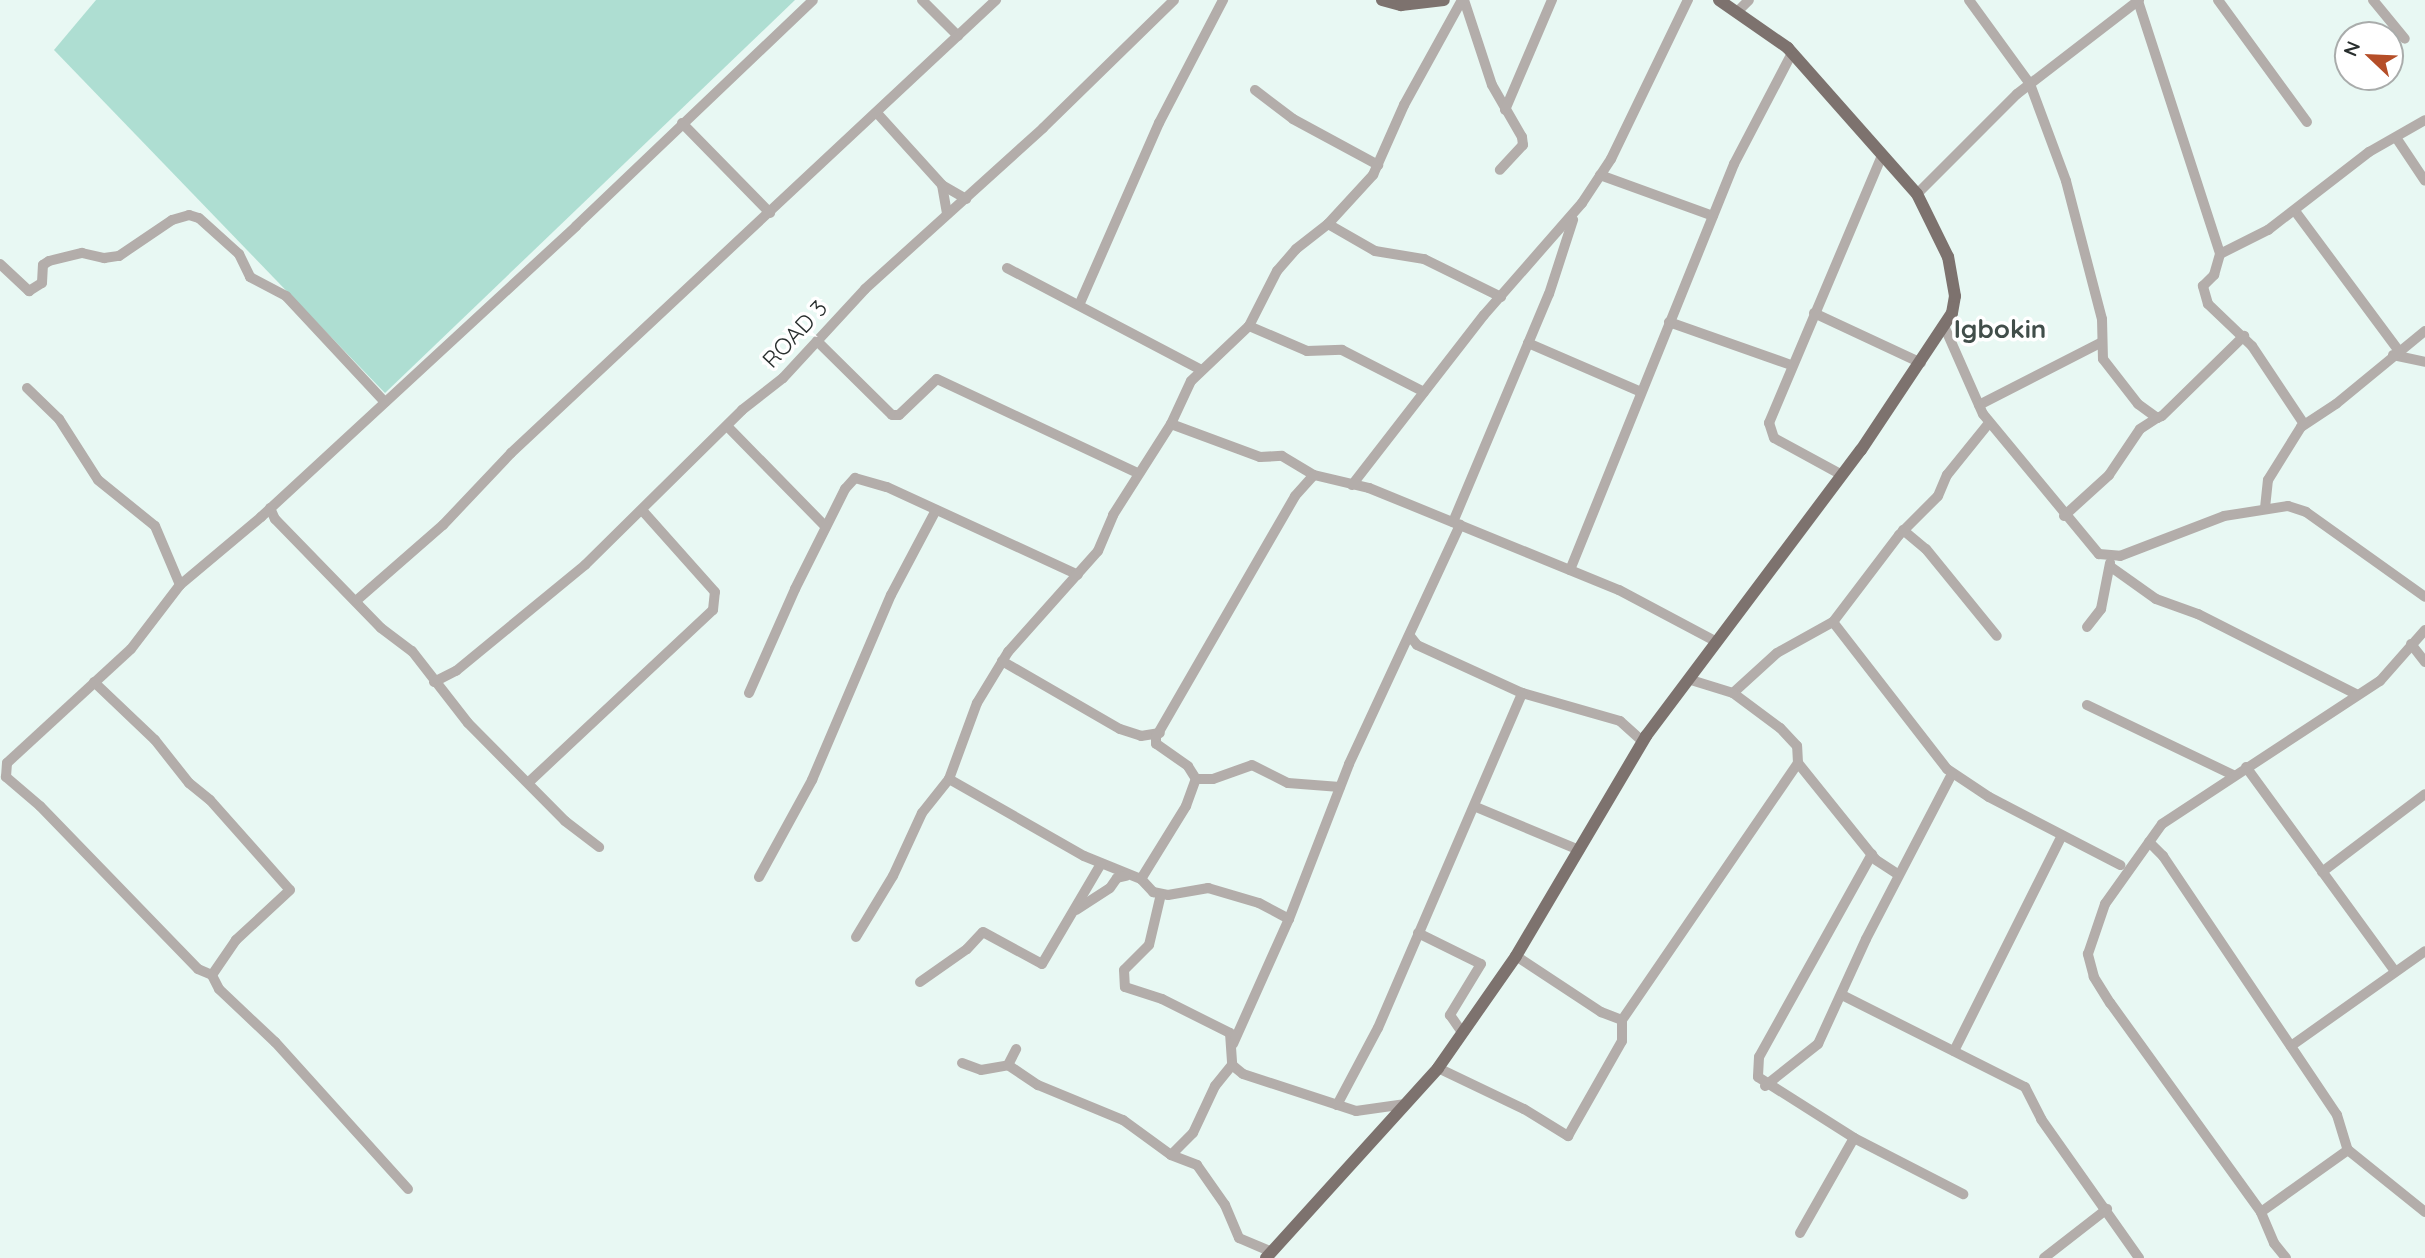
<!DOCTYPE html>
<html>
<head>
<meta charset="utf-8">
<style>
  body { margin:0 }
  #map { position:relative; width:2425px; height:1258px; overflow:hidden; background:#e8f8f3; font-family:Quicksand,sans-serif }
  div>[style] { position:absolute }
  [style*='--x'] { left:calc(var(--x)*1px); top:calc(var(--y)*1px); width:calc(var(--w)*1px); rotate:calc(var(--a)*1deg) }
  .green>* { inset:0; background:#aeded2 }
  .minor>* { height:10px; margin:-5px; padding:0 5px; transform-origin:5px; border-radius:5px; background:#b3adaa }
  .major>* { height:12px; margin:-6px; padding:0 6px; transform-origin:6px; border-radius:6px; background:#7d726e }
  span { translate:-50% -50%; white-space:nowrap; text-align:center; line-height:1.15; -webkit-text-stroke:7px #fff; paint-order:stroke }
  .street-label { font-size:23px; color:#292f2e }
  .quarter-label { font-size:26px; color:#414e4a; font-weight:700 }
  .north { position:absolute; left:2334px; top:21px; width:70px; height:70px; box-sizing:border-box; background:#fff; border:2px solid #a9acab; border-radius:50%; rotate:293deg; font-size:19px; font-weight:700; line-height:28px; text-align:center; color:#292f2e }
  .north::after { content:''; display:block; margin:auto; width:24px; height:32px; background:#b54e28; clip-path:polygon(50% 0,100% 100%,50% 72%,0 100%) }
</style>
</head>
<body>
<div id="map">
  <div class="green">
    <div style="clip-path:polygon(96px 0,795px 0,385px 393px,54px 50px)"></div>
  </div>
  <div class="minor">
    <div style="--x:922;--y:0;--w:51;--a:45"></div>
    <div style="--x:1464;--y:0;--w:89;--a:71.8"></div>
    <div style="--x:1492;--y:85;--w:60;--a:60"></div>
    <div style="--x:1522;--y:137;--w:8;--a:83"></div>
    <div style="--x:1523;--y:145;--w:34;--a:133"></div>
    <div style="--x:1969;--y:0;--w:104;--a:54"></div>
    <div style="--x:2030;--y:84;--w:103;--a:69.6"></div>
    <div style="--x:2066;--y:181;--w:143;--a:75.4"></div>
    <div style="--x:2102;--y:319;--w:40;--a:88.6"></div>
    <div style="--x:2103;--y:359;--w:57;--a:52.1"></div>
    <div style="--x:2138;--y:404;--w:24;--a:36"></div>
    <div style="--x:2157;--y:418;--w:5;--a:-22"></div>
    <div style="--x:2162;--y:416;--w:115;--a:-44.3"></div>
    <div style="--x:2218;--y:0;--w:151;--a:53.9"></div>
    <div style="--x:2373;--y:0;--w:50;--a:50.6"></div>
    <div style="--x:2138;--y:1;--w:266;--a:72"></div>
    <div style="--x:1739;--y:10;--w:14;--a:-45"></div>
    <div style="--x:1255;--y:90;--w:48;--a:37.3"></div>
    <div style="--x:1293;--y:119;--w:97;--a:28.4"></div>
    <div style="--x:1505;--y:110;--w:120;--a:-66.9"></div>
    <div style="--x:877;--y:113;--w:97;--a:47.9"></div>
    <div style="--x:942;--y:185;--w:28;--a:30"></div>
    <div style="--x:682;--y:123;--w:126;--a:45.6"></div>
    <div style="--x:2397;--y:139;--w:50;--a:56.3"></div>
    <div style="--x:1600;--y:175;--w:120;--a:19.9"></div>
    <div style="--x:942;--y:185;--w:28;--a:80"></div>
    <div style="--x:1917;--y:194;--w:141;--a:-45"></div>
    <div style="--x:2017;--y:94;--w:154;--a:-37.6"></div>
    <div style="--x:2295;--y:211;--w:174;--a:53.4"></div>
    <div style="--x:1328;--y:224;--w:54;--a:29.9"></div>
    <div style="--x:1375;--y:251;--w:50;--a:9.3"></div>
    <div style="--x:1424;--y:259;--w:86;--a:26.3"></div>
    <div style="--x:0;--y:264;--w:40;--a:43"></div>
    <div style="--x:29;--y:291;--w:15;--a:-32"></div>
    <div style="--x:42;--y:283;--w:18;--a:-87"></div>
    <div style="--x:43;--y:265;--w:7;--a:-34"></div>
    <div style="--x:49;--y:261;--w:34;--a:-14"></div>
    <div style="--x:82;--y:253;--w:23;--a:13"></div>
    <div style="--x:104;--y:258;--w:15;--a:-8"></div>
    <div style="--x:119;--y:256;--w:64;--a:-34.2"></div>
    <div style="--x:172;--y:220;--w:18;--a:-16"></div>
    <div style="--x:189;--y:215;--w:10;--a:17"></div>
    <div style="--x:199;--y:218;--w:54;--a:42"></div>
    <div style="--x:239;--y:254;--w:25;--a:64"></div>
    <div style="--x:250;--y:277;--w:41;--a:27.8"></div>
    <div style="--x:286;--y:296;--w:145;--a:47"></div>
    <div style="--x:1007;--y:268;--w:219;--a:27.7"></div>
    <div style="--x:1080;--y:303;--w:197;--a:-66.3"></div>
    <div style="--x:1159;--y:123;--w:139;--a:-62.5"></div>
    <div style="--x:1814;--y:313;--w:118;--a:25"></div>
    <div style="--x:1669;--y:322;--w:129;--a:19.4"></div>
    <div style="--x:1249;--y:326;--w:63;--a:23.3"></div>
    <div style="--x:1307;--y:351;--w:35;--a:-2"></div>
    <div style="--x:1342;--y:350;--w:92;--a:27.1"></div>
    <div style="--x:1945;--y:328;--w:94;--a:66.2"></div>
    <div style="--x:1983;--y:414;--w:182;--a:50.4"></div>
    <div style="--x:2099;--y:554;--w:21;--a:5"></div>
    <div style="--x:2120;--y:556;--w:111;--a:-21"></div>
    <div style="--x:2224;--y:516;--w:65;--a:-8.9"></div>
    <div style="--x:2288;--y:506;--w:19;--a:18"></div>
    <div style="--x:2306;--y:512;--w:146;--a:35.5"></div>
    <div style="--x:817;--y:341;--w:105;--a:44.6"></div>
    <div style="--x:892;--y:415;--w:7;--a:0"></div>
    <div style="--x:899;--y:415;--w:52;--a:-43.5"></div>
    <div style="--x:937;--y:379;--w:222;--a:25.1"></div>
    <div style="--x:1528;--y:343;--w:123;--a:23.4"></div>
    <div style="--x:2393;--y:355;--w:33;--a:12"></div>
    <div style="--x:27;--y:388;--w:45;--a:44.1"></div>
    <div style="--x:59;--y:419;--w:72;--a:57.4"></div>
    <div style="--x:98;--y:480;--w:73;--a:38.9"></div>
    <div style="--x:155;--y:526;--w:64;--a:67"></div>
    <div style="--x:1979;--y:405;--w:138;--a:-27.1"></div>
    <div style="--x:1171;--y:424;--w:95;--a:20.3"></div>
    <div style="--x:1260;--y:457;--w:22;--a:-3"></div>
    <div style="--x:1282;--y:456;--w:37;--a:31"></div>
    <div style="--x:2304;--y:424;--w:94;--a:-123.7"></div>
    <div style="--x:2252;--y:346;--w:61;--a:-136.3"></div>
    <div style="--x:2208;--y:304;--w:19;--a:-106"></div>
    <div style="--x:2203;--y:286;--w:16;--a:-45"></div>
    <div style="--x:2214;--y:275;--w:22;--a:-74"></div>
    <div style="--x:2220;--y:254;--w:54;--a:-26.6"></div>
    <div style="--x:2268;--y:230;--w:128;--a:-37.7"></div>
    <div style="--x:2369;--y:152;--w:64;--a:-29.7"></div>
    <div style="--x:727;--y:426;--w:141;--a:45.6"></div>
    <div style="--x:1842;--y:475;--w:77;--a:-151.4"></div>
    <div style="--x:1774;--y:438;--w:16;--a:-108"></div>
    <div style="--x:1769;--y:423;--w:290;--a:-67.1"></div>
    <div style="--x:1352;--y:485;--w:215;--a:-52.2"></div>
    <div style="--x:1484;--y:315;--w:149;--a:-48.8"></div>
    <div style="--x:1582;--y:203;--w:53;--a:-56.6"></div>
    <div style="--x:1611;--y:159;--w:177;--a:-64.2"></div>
    <div style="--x:270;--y:508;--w:12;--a:66"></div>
    <div style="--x:275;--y:519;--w:152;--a:45.8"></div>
    <div style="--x:381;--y:628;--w:39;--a:37"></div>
    <div style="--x:412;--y:651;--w:91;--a:52.1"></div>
    <div style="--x:468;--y:723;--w:138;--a:45.3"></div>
    <div style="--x:565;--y:821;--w:43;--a:37.4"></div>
    <div style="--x:2265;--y:508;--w:28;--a:-84"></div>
    <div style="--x:2268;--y:480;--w:62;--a:-58.1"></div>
    <div style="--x:2301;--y:427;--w:42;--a:-33.3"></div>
    <div style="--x:2336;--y:404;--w:115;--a:-39.4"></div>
    <div style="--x:2064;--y:516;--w:61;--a:-42.3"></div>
    <div style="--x:2109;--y:475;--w:55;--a:-56"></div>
    <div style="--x:2140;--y:429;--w:20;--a:-33"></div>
    <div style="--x:1453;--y:522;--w:247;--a:-67.2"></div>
    <div style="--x:1549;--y:294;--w:78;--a:-72"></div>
    <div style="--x:1903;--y:530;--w:30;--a:40"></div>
    <div style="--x:1926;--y:549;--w:112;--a:50.8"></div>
    <div style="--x:2111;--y:567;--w:55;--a:35.4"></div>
    <div style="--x:2156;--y:599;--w:45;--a:19.7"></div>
    <div style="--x:2198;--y:614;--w:177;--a:26.9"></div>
    <div style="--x:1570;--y:570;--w:438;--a:-68"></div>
    <div style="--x:1734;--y:164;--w:125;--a:-62.4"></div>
    <div style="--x:357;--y:600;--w:114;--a:-41.1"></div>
    <div style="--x:443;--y:525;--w:99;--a:-46.6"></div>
    <div style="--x:511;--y:453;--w:664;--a:-43.05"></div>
    <div style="--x:1833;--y:622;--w:186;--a:52.2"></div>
    <div style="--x:1947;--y:769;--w:50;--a:33.7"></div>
    <div style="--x:1989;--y:797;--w:148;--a:27.4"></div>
    <div style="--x:2087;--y:627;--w:23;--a:-52"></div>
    <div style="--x:2101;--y:609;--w:47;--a:-78.9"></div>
    <div style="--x:1410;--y:636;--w:11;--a:52"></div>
    <div style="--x:1417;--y:645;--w:115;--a:24.6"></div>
    <div style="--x:1522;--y:693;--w:102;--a:15.9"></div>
    <div style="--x:1620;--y:721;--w:31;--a:42"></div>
    <div style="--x:2411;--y:644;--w:23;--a:52"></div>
    <div style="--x:1002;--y:661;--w:136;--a:30"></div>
    <div style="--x:1120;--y:729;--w:22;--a:18"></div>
    <div style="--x:1141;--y:736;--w:19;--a:-9"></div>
    <div style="--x:94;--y:682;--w:84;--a:43.6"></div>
    <div style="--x:155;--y:740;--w:55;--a:51.7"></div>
    <div style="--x:189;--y:783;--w:27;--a:39"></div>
    <div style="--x:210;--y:800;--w:120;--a:48.4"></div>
    <div style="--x:290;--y:890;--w:74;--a:137.2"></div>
    <div style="--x:236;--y:940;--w:42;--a:124.4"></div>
    <div style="--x:434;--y:682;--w:25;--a:-27"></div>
    <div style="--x:456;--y:671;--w:167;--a:-39.4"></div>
    <div style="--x:585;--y:565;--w:221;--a:-44.6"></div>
    <div style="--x:742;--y:410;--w:52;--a:-38"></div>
    <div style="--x:783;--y:378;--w:121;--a:-47.3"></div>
    <div style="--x:865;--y:289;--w:240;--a:-42.1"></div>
    <div style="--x:1043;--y:128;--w:183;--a:-44.3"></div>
    <div style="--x:749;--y:693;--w:114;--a:-66.1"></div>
    <div style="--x:795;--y:589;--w:112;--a:-63.4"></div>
    <div style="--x:845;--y:489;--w:15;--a:-48"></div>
    <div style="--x:855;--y:478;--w:33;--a:16"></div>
    <div style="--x:887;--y:487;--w:210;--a:24.7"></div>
    <div style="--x:1733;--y:693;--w:59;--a:-42.3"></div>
    <div style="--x:1777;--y:653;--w:64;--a:-29"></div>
    <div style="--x:1833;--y:622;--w:109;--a:-52.8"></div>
    <div style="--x:1899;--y:535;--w:55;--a:-45"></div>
    <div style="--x:1938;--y:496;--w:23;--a:-67"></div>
    <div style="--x:1947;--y:475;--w:67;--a:-51.1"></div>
    <div style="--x:2087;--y:705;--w:162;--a:25.6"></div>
    <div style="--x:1798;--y:763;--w:124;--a:51.2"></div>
    <div style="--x:1876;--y:860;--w:27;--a:33"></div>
    <div style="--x:2246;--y:767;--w:253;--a:53.9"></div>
    <div style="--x:949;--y:779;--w:155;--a:29.7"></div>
    <div style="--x:1084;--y:856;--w:61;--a:22"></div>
    <div style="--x:1141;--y:879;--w:18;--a:47"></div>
    <div style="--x:1153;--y:892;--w:15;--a:11"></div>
    <div style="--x:1168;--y:895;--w:41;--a:-9.9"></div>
    <div style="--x:1208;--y:888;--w:53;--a:16.4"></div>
    <div style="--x:1259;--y:903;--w:34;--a:28"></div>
    <div style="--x:1289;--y:919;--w:166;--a:-68.8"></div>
    <div style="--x:1349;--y:764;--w:264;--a:-65.1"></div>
    <div style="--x:1196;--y:779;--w:17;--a:0"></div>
    <div style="--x:1213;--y:779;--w:41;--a:-19.7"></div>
    <div style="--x:1252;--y:765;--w:40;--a:26.6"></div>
    <div style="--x:1288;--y:783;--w:52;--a:4.4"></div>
    <div style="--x:529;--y:782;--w:252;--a:-43.1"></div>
    <div style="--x:713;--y:610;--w:18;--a:-84"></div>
    <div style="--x:715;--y:592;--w:110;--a:-131.7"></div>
    <div style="--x:1476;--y:807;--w:112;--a:22.7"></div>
    <div style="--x:2149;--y:842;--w:20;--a:45"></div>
    <div style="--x:2163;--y:856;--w:312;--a:56.1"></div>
    <div style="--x:2337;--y:1115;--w:37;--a:73"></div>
    <div style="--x:2348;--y:1150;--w:99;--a:38.8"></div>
    <div style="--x:1872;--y:854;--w:232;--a:119.1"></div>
    <div style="--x:1759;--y:1057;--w:20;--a:93"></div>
    <div style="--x:1758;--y:1077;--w:114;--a:32.4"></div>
    <div style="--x:1854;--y:1138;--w:123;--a:27.2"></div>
    <div style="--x:2322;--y:872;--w:129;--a:-37.1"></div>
    <div style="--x:759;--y:877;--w:111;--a:-61.3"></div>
    <div style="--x:812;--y:780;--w:201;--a:-66.9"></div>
    <div style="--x:891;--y:595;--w:96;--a:-62.1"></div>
    <div style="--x:1141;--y:879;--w:86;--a:-58.3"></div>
    <div style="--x:1186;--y:806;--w:29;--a:-70"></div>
    <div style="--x:1196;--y:779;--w:15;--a:-122"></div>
    <div style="--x:1188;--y:766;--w:39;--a:-145"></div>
    <div style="--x:1156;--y:744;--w:7;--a:-90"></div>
    <div style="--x:1156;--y:737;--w:278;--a:-60"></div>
    <div style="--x:1295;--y:496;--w:28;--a:-48"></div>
    <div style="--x:1314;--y:475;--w:57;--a:13.3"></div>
    <div style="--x:1369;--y:488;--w:270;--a:22.2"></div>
    <div style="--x:1619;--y:590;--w:109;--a:28"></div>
    <div style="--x:1161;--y:894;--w:52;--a:103.2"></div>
    <div style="--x:1149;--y:945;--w:35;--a:135"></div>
    <div style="--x:1124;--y:970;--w:17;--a:87"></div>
    <div style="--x:1125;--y:987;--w:39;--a:18"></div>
    <div style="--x:1162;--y:999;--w:76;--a:26.6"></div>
    <div style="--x:1230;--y:1033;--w:32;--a:86"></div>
    <div style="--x:1232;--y:1065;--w:14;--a:39"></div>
    <div style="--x:1243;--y:1074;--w:119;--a:18.1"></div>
    <div style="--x:1356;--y:1111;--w:50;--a:-8"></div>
    <div style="--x:1076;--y:910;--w:40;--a:-32.9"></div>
    <div style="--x:1110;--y:888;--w:12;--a:-55"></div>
    <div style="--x:1117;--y:878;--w:9;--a:-13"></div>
    <div style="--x:1418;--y:933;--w:70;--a:26.2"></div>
    <div style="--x:1481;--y:964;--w:60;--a:121.3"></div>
    <div style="--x:1450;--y:1015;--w:19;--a:55"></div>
    <div style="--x:856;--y:937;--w:71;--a:-58.8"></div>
    <div style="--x:893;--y:876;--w:69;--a:-65.3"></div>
    <div style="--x:922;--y:813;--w:43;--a:-51.5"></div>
    <div style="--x:949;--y:779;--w:81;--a:-69.8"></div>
    <div style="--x:977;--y:703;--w:60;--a:-58.7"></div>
    <div style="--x:1008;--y:652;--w:135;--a:-48.3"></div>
    <div style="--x:1098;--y:551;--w:39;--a:-67"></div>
    <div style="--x:1113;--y:515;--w:108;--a:-57.5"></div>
    <div style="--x:1171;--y:424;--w:47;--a:-65.1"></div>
    <div style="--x:1191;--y:381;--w:80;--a:-43.5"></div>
    <div style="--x:1249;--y:326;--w:62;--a:-63"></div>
    <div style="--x:1277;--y:271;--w:29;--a:-49"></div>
    <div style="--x:1296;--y:249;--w:41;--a:-38"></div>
    <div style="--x:1328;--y:224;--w:67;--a:-47.4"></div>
    <div style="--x:1373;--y:175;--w:77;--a:-66.1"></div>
    <div style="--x:1404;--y:105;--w:120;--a:-61.1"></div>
    <div style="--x:1516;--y:956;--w:102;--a:33.4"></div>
    <div style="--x:1601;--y:1012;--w:22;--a:21"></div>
    <div style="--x:1622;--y:1020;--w:311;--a:-55.6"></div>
    <div style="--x:1798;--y:763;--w:17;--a:-93"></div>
    <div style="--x:1797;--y:746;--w:25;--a:-133"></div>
    <div style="--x:1780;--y:728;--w:59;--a:-143.3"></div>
    <div style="--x:1733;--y:693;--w:44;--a:-162.8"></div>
    <div style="--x:920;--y:982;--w:57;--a:-35.1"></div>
    <div style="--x:967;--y:949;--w:23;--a:-47"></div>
    <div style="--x:983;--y:932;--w:67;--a:28.5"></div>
    <div style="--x:1042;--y:964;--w:116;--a:-59.5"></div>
    <div style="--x:1842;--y:995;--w:205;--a:26.7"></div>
    <div style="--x:2025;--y:1087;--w:36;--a:63"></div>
    <div style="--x:2041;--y:1119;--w:170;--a:54.8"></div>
    <div style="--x:1233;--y:1044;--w:137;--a:-65.9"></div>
    <div style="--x:2291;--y:1046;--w:164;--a:-35.3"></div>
    <div style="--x:1954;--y:1051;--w:241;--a:-63.4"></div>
    <div style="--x:962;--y:1063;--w:20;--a:20"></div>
    <div style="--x:981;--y:1070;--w:27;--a:-10"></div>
    <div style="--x:1008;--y:1065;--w:36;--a:34"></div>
    <div style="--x:1038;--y:1085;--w:92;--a:22.4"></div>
    <div style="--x:1123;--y:1120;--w:59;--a:36.1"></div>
    <div style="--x:1171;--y:1155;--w:28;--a:21"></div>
    <div style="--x:1197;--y:1165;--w:49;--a:55"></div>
    <div style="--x:1225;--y:1205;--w:36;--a:67"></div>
    <div style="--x:1239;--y:1238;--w:34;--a:23"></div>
    <div style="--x:1008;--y:1065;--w:18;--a:-63"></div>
    <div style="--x:1438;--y:1068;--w:95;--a:25.5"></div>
    <div style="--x:1524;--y:1109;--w:52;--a:31.5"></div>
    <div style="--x:1568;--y:1136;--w:109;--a:-60.4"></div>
    <div style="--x:1622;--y:1041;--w:21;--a:-90"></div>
    <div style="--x:1765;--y:1086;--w:68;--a:-38.4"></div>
    <div style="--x:1818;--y:1044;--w:115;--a:-65.4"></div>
    <div style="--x:1866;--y:939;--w:186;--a:-62.5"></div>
    <div style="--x:1337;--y:1105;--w:87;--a:-62"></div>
    <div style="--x:1378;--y:1028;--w:365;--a:-66.7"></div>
    <div style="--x:1171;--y:1155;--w:31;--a:-45"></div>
    <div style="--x:1193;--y:1133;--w:52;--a:-64.9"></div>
    <div style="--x:1215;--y:1086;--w:27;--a:-51"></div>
    <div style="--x:408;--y:1189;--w:198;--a:-132.1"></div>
    <div style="--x:275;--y:1042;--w:77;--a:-136.6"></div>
    <div style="--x:219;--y:989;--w:16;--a:-117"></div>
    <div style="--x:212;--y:975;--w:15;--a:-157"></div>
    <div style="--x:198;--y:969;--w:227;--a:-134.1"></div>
    <div style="--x:40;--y:806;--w:45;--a:-139.5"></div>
    <div style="--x:6;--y:777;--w:14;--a:-86"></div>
    <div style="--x:7;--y:763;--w:168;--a:-42.6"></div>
    <div style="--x:131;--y:649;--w:81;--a:-52.6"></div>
    <div style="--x:180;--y:585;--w:106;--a:-40"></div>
    <div style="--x:261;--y:517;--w:429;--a:-42.7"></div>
    <div style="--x:576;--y:226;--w:327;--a:-43.6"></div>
    <div style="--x:2261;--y:1212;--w:107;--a:-35.5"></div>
    <div style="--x:1800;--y:1233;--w:109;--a:-60.4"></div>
    <div style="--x:2044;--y:1258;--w:80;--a:-37.9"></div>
    <div style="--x:2286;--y:1258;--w:19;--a:-129"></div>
    <div style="--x:2274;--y:1243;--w:34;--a:-113"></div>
    <div style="--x:2261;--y:1212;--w:258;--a:-125.8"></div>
    <div style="--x:2110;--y:1003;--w:31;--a:-122"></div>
    <div style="--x:2094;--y:977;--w:24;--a:-105"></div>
    <div style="--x:2088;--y:954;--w:53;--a:-71.2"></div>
    <div style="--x:2105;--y:904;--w:98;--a:-54.5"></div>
    <div style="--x:2162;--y:824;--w:261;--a:-33.3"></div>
    <div style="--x:2380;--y:681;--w:68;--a:-48.6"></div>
  </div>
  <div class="major">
    <div style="--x:1382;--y:0;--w:20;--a:15"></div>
    <div style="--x:1401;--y:5;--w:43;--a:-6.6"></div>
    <div style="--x:1266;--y:1258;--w:256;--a:-47.8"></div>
    <div style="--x:1438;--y:1068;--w:136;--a:-55.1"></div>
    <div style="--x:1516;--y:956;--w:256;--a:-59.4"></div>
    <div style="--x:1646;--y:736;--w:358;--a:-53.1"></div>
    <div style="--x:1861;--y:450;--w:164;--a:-56.4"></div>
    <div style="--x:1952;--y:313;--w:17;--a:-80"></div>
    <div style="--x:1955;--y:296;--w:40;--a:-100"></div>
    <div style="--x:1948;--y:257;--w:70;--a:-116.2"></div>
    <div style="--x:1917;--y:194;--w:195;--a:-131.5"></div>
    <div style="--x:1788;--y:48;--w:84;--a:-145.2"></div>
  </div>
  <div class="street-label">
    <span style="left:795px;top:334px;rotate:-47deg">ROAD 3</span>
  </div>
  <div class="quarter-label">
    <span style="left:2000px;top:329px">Igbokin</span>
  </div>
  <div class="north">N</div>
</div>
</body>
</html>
